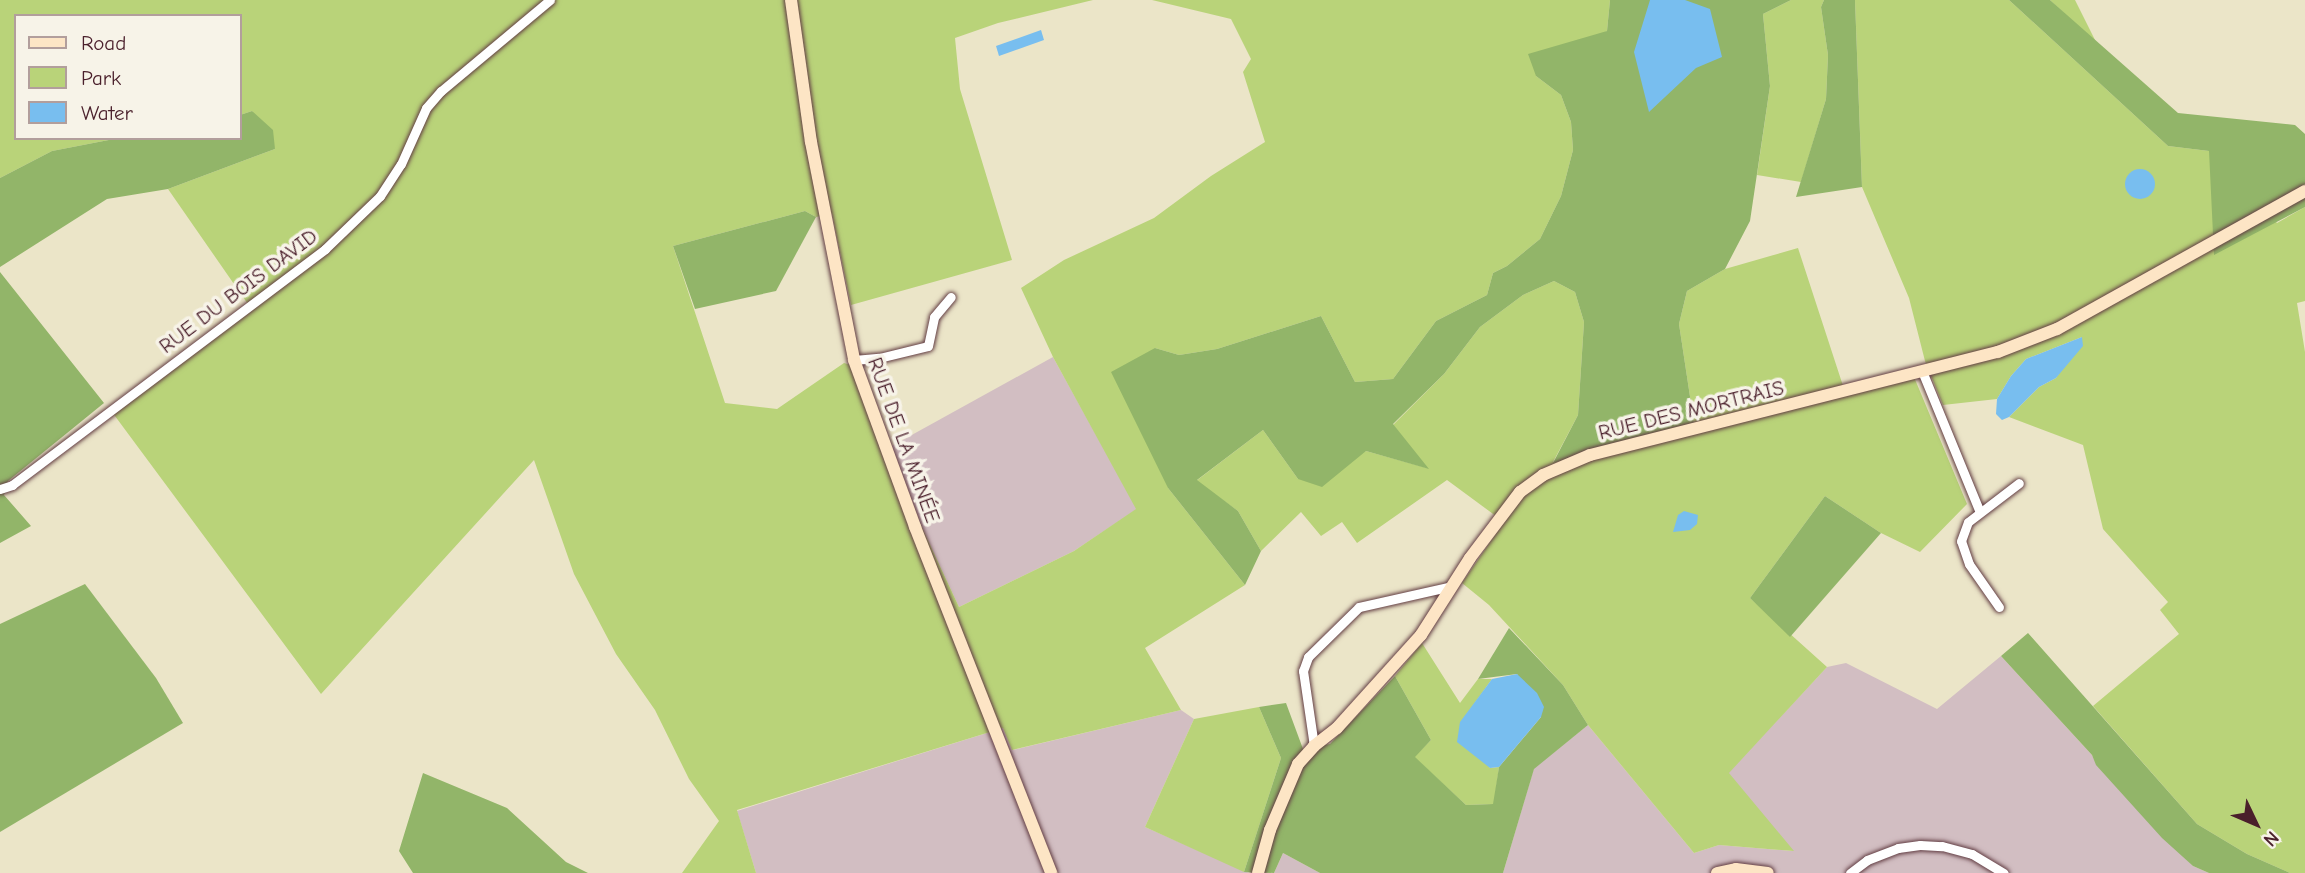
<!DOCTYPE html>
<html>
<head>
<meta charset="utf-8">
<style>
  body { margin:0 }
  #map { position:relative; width:2305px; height:873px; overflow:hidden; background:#ebe5c8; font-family:"Comic Neue",sans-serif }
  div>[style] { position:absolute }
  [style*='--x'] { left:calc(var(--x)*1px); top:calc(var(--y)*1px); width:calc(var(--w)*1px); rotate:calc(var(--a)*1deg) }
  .industrial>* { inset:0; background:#d2bec2 }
  .green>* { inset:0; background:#b9d379 }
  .forest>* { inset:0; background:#92b569 }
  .water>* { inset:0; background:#78beef }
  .round { border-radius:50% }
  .roads { filter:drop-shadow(0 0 2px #623d43) drop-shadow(0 0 2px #623d43) }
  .street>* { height:9px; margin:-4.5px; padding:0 4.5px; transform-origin:4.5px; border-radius:4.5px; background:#fff }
  .secondary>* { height:12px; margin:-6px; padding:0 6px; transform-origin:6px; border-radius:6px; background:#fde5c5 }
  span { translate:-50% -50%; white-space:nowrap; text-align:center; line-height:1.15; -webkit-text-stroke:7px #f7f3e8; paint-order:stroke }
  .street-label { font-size:21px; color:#4a1f2b }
  .legend { position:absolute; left:14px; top:14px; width:228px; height:126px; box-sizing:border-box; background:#f7f3e8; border:2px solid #b29e9c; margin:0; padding:9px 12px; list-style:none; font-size:21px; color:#4a1f2b }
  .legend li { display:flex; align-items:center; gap:14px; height:35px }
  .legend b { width:35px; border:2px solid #b29e9c }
  .north { position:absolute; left:2221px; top:789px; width:70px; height:70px; -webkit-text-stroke:5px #f7f3e8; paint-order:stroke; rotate:134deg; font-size:19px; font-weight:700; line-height:28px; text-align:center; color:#4a1f2b }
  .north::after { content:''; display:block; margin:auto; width:24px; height:32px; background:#4a1f2b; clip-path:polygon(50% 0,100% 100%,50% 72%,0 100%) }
</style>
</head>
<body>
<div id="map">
  <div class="industrial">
    <div style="clip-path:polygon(1053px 357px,1137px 509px,1074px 551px,959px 607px,920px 523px,890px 447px)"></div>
    <div style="clip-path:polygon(2001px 656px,2092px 755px,2097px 765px,2193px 866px,2209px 873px,1503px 873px,1534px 768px,1588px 725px,1694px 853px,1719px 845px,1793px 851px,1728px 773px,1827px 667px,1846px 663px,1937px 709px)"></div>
    <div style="clip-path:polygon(1181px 710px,1194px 719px,1145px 827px,1249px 873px,756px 873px,737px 811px,1003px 728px,1013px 750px)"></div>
    <div style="clip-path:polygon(1283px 853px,1320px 873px,1274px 873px)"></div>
  </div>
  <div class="green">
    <div style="clip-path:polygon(0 0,1093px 0,998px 23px,955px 38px,960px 89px,1012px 260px,851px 305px,832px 214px,816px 217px,805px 211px,673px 246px,725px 403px,777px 409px,844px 363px,861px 368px,920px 523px,959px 607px,1074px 551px,1136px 509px,1053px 357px,1021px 288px,1064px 260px,1154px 218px,1211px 176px,1265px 142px,1243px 72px,1251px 59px,1231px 19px,1152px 0,1610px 0,1607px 31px,1536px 76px,1561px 95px,1571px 122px,1573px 150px,1561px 196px,1540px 239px,1507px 266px,1493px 273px,1487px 295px,1436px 321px,1393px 379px,1355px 382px,1321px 316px,1217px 349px,1179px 355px,1155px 348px,1168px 488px,1245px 585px,1145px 648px,1181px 710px,1012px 750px,1003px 728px,737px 810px,756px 873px,682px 873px,719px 821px,689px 779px,655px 710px,616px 654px,574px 574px,534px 460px,321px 694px,112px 412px,252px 310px,168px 189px,275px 149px,252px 111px,240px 115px,240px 16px,16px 16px,16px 138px,119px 138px,52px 151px,0 178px)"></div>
    <div style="clip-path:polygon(1791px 0,1824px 0,1821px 7px,1828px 55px,1826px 99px,1801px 182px,1757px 175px,1770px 86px,1763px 14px)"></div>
    <div style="clip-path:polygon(1855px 0,2009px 0,2168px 146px,2209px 151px,2277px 223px,2305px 207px,2305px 301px,2297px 303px,2305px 352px,2305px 873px,2290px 873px,2247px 854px,2197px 824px,2093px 706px,2179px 634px,2160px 610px,2168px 602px,2103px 529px,2083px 445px,2009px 417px,2039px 387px,2056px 378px,2082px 337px,2026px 359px,2011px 376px,1997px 399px,1943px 405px,1925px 361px,1909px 298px,1862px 187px)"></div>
    <div style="clip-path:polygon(2050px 0,2075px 0,2097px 44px)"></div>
    <div style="clip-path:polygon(1798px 248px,1846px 395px,1914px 377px,1967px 504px,1920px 552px,1881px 533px,1825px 496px,1750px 598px,1827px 667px,1729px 773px,1794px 851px,1719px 845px,1694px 853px,1588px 725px,1563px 685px,1489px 605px,1462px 583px,1504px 522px,1447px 480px,1357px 543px,1342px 522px,1321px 536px,1301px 512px,1261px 551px,1238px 511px,1196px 481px,1263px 430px,1298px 479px,1366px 451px,1427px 468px,1393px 425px,1444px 374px,1480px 327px,1523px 295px,1554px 281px,1575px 292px,1584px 322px,1578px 415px,1553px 462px,1694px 423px,1679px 324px,1687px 291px,1725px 269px)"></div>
    <div style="clip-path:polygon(1422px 643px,1460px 703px,1478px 679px,1492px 679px,1461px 722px,1490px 768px,1499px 767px,1494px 804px,1466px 805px,1414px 757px,1431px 740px,1395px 676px)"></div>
    <div style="clip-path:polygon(1259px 707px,1281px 758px,1244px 872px,1145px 827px,1194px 719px)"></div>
  </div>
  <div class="forest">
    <div style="clip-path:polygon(1610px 0,1791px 0,1763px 14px,1770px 86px,1750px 221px,1725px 269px,1687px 291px,1679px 324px,1694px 423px,1553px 463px,1578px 415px,1584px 322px,1575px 292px,1554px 281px,1523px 295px,1480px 327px,1444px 374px,1393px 424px,1429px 469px,1366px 451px,1322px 487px,1298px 479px,1263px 430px,1197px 480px,1238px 511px,1261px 551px,1245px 585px,1168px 488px,1111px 372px,1155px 348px,1179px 355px,1217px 349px,1321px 316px,1355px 382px,1393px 379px,1436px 321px,1487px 295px,1493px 273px,1507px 266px,1540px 239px,1561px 196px,1573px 150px,1571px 122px,1561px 95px,1536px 76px,1528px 54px,1607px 31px)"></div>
    <div style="clip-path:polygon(1824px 0,1855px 0,1862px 187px,1796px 197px,1826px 99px,1828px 55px,1821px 7px)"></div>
    <div style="clip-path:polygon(2009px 0,2050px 0,2178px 113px,2295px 125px,2305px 134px,2305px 207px,2214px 255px,2209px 151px,2168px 146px)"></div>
    <div style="clip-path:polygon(252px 111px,273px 130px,275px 149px,168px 189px,107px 199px,0 267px,0 178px,52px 151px,119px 138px,240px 138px,240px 115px)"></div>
    <div style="clip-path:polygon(805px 211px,816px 217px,776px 291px,695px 309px,673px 246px)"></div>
    <div style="clip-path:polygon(0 272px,104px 403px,8px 481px,4px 495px,31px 526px,0 543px)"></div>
    <div style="clip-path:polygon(1825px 496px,1881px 533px,1790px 637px,1750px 598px)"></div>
    <div style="clip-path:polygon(85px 584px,156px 678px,183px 723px,0 832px,0 624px)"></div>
    <div style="clip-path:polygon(1509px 628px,1563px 685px,1588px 725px,1534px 769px,1503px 873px,1320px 873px,1283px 853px,1274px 873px,1244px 872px,1281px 758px,1259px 707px,1286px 703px,1303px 749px,1330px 744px,1395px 676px,1431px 740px,1415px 757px,1466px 805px,1493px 804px,1499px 767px,1541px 717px,1517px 674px,1478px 679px)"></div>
    <div style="clip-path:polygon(2028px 633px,2197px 824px,2247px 854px,2290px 873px,2209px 873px,2193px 866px,2162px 838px,2096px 765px,2092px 755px,2001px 656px)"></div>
    <div style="clip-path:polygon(423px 773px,507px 808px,566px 862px,588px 873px,413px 873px,399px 851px)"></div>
  </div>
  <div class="water">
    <div style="clip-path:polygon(1650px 0,1685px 0,1710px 9px,1722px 57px,1696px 68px,1649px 112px,1634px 52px)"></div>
    <div style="clip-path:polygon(1041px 30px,1044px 40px,999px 56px,996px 46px)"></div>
    <div class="round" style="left:2125px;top:169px;width:30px;height:30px"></div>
    <div style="clip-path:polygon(2082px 337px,2083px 346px,2056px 378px,2039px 387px,2009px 417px,2002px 420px,1996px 414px,1997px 399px,2011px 376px,2026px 359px)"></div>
    <div style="clip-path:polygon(1684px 511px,1698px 515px,1697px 524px,1690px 530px,1673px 532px,1678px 515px)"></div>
    <div style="clip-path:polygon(1517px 674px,1537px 693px,1544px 707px,1541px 717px,1499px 767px,1490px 768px,1457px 742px,1460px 722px,1492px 679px)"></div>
  </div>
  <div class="roads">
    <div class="street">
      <div style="--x:854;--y:360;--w:25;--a:-5"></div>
      <div style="--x:879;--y:358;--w:50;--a:-13.8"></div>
      <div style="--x:928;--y:346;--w:30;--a:-78"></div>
      <div style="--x:934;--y:317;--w:26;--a:-50"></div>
      <div style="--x:1922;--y:371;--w:150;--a:67.7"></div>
      <div style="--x:0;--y:489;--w:13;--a:-18"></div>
      <div style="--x:12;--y:485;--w:392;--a:-37"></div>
      <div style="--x:325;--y:249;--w:76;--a:-43.9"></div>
      <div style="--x:380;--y:196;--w:38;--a:-57"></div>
      <div style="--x:401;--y:164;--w:61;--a:-65.9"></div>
      <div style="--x:426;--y:108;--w:23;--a:-49"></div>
      <div style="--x:441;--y:91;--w:142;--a:-39.9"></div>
      <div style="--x:1999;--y:607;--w:52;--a:-124.9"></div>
      <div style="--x:1969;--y:564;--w:24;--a:-109"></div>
      <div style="--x:1961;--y:541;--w:20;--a:-70"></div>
      <div style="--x:1968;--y:522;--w:64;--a:-37.4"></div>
      <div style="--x:1314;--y:746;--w:76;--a:-98.3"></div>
      <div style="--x:1303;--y:671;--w:15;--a:-70"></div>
      <div style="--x:1308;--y:657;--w:71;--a:-44.4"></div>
      <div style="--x:1359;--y:607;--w:95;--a:-12.7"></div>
      <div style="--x:1850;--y:873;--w:21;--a:-37"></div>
      <div style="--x:1867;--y:860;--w:33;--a:-21"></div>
      <div style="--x:1898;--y:848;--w:22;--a:-8"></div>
      <div style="--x:1920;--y:845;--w:22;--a:3"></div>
      <div style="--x:1942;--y:846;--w:31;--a:15"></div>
      <div style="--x:1972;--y:854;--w:37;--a:31"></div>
    </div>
    <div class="secondary">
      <div style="--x:791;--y:0;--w:143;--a:82"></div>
      <div style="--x:811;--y:142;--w:222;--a:78.8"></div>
      <div style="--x:854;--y:360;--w:178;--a:69.9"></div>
      <div style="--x:915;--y:527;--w:372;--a:68.5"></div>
      <div style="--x:1258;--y:873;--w:45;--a:-74.4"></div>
      <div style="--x:1270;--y:830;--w:72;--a:-67"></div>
      <div style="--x:1298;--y:764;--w:24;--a:-48"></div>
      <div style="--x:1314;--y:746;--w:29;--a:-38"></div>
      <div style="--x:1337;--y:728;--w:125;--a:-47.9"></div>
      <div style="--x:1421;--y:635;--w:91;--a:-57.5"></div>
      <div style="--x:1470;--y:558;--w:83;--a:-52.9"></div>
      <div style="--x:1520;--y:492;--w:29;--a:-36"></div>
      <div style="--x:1543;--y:475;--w:51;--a:-23.1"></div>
      <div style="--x:1590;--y:455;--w:421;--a:-14.2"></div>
      <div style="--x:1998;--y:352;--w:63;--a:-21.3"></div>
      <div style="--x:2057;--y:329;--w:284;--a:-29.1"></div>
      <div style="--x:1717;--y:873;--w:19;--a:-12"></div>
      <div style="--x:1736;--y:869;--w:32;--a:7"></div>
    </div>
  </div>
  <div class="street-label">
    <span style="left:238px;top:291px;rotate:-37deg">RUE DU BOIS DAVID</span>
    <span style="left:1691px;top:410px;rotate:-14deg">RUE DES MORTRAIS</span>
    <span style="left:904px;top:440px;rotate:70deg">RUE DE LA MINÉE</span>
  </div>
  <ul class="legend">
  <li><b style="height:9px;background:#fde5c5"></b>Road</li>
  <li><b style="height:19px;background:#b9d379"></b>Park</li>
  <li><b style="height:19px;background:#78beef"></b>Water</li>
  </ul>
  <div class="north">N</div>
</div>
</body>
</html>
